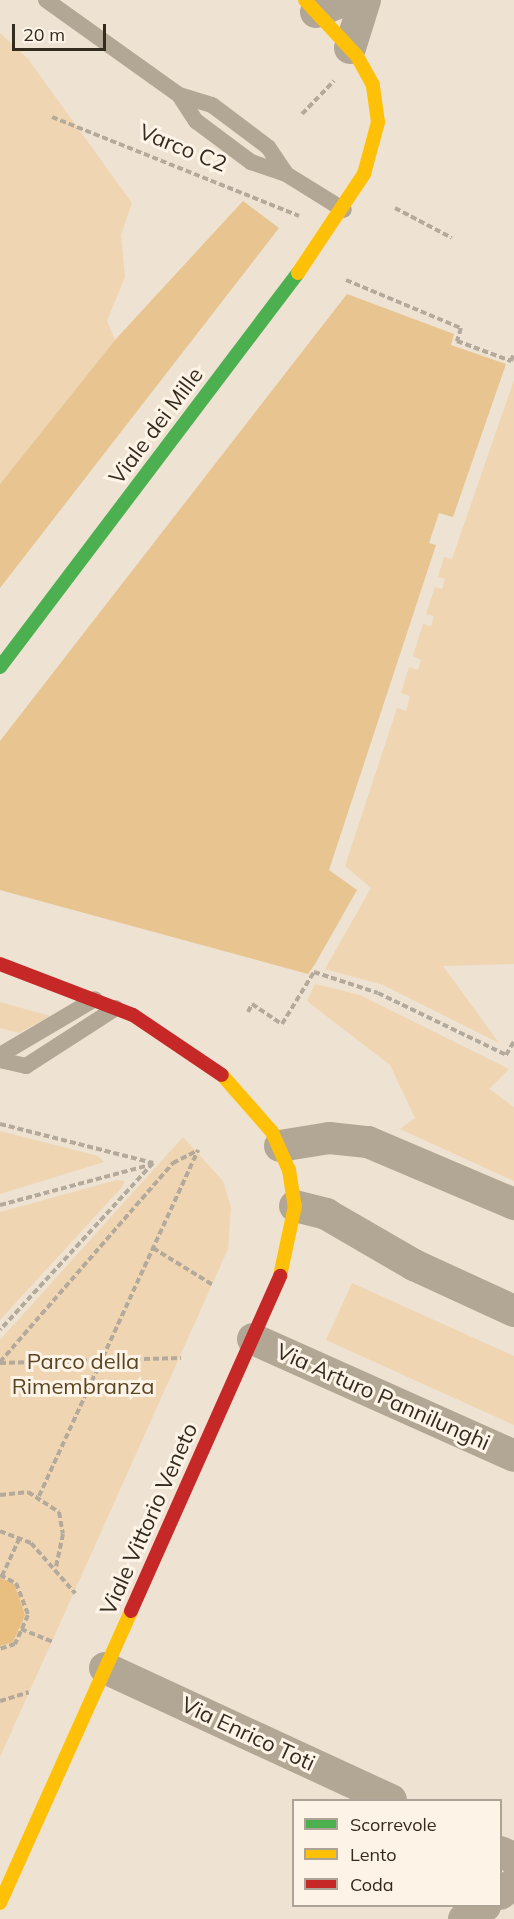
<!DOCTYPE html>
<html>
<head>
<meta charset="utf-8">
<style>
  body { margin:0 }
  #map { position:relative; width:514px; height:1919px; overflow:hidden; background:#eee2d2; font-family:Mulish,sans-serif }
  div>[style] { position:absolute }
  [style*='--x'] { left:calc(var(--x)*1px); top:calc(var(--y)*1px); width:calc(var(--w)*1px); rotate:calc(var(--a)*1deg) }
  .green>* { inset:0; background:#efd5b2 }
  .forest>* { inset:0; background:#e7c490 }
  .water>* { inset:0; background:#e8bf81 }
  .path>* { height:4px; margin-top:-2px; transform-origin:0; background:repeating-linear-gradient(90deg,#b4aa9b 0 6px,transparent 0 9px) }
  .lane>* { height:16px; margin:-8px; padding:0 8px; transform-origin:8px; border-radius:8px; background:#b2a694 }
  .street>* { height:32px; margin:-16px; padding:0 16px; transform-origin:16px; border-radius:16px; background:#b2a694 }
  .fast>* { height:14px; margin:-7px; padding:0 7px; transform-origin:7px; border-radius:7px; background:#4caf50 }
  .slow>* { height:14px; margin:-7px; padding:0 7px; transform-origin:7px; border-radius:7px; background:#ffc107 }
  .jam>* { height:14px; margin:-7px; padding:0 7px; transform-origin:7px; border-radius:7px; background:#c62828 }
  span { translate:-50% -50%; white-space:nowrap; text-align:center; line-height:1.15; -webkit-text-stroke:6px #fdf4e7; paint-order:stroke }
  .street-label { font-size:22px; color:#342b1f }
  .park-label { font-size:22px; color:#5c4523 }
  .legend { position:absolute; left:292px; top:1799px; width:210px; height:108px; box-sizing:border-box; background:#fdf4e7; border:2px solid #ada497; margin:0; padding:8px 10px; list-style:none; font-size:18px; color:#342b1f }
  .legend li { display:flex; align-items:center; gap:12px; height:30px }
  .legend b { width:30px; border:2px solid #ada497 }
  .scale { position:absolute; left:12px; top:24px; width:94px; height:27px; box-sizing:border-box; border:3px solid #342b1f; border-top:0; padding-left:8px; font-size:18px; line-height:21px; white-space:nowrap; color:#342b1f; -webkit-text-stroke:4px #fdf4e7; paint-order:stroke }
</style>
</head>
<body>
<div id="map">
  <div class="green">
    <div style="clip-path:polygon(0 33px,28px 59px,132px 203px,121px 235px,125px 277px,107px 321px,115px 340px,0 484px)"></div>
    <div style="clip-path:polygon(514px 380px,514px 964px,443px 966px,499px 1043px,383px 985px,325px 969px,371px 888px,345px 866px,397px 708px,406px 711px,410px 696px,401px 693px,409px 667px,418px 670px,421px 660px,413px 656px,423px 624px,431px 626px,434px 616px,426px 614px,435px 587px,442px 589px,445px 579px,438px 577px,444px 557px,452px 559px)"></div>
    <div style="clip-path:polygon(315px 984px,360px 995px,509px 1069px,489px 1089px,514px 1107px,514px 1181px,400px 1129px,415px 1118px,390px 1065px,307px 1001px)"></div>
    <div style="clip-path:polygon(0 1002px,50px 1016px,19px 1033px,0 1028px)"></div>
    <div style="clip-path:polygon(0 1131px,98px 1156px,104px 1162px,0 1194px)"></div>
    <div style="clip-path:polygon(183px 1137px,223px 1181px,231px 1207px,228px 1249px,0 1757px,0 1340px)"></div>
    <div style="clip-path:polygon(117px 1180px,125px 1181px,122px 1187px,0 1320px,0 1212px)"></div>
    <div style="clip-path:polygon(352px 1283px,514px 1356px,514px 1425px,326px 1340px)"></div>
  </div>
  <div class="forest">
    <div style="clip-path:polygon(243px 201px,279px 228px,0 588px,0 484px,115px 340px)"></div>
    <div style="clip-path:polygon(347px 294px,454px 334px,451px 345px,506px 364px,453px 517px,439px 513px,429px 543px,436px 545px,329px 870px,357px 890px,315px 964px,308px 974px,0 890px,0 741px)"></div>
  </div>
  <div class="water">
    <div style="clip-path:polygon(0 1578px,14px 1584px,25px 1615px,13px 1642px,0 1646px)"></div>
  </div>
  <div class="path">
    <div style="--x:302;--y:114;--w:46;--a:-45.9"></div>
    <div style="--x:52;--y:117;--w:266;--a:21.8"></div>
    <div style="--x:395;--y:208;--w:64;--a:27.8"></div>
    <div style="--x:346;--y:280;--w:125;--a:22.7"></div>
    <div style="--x:461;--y:328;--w:14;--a:107"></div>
    <div style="--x:457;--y:341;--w:58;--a:20.3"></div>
    <div style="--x:511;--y:361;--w:9;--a:-69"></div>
    <div style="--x:248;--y:1012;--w:9;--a:-63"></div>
    <div style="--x:252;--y:1004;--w:36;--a:34"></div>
    <div style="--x:282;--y:1024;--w:61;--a:-58.4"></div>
    <div style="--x:314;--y:972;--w:67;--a:18.2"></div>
    <div style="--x:378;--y:993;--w:142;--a:25.8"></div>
    <div style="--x:506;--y:1055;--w:16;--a:-60"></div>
    <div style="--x:0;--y:1124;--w:158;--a:14.3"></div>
    <div style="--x:153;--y:1163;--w:226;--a:132.5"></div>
    <div style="--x:0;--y:1205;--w:158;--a:-15"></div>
    <div style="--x:153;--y:1248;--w:70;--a:31.7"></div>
    <div style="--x:0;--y:1362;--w:264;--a:-49"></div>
    <div style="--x:173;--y:1163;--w:27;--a:-27"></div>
    <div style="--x:0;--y:1363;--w:181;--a:-1.6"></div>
    <div style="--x:0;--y:1495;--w:28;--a:-6"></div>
    <div style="--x:28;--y:1492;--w:37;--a:33"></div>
    <div style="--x:59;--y:1512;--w:22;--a:80"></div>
    <div style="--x:63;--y:1534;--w:34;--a:102"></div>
    <div style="--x:39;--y:1496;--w:381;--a:-65.3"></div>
    <div style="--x:0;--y:1531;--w:33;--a:21"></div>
    <div style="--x:31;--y:1543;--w:67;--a:48.7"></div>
    <div style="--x:0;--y:1575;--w:18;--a:27"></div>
    <div style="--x:16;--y:1583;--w:34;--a:69"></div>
    <div style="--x:28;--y:1615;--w:32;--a:114"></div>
    <div style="--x:15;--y:1644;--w:16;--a:162"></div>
    <div style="--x:2;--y:1576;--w:43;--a:-65.2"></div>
    <div style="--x:21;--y:1629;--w:35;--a:22"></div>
    <div style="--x:0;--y:1701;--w:30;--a:-17"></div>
  </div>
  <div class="lane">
    <div style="--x:46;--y:0;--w:163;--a:35.5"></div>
    <div style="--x:179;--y:95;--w:34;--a:17"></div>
    <div style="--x:212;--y:105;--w:70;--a:36.9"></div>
    <div style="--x:268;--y:147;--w:32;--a:56"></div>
    <div style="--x:179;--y:95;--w:31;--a:57"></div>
    <div style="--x:196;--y:121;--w:69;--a:36.7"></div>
    <div style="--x:251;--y:162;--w:37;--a:19"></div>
    <div style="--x:286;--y:174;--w:68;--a:31.8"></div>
    <div style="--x:0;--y:1055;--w:110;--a:-30.5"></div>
    <div style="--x:0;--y:1060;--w:27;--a:13"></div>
    <div style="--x:26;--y:1066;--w:107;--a:-32.8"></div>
  </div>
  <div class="street">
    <div style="--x:316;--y:12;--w:32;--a:-22"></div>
    <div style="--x:350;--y:48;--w:50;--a:-72.6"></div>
    <div style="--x:280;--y:1146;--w:50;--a:-9.3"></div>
    <div style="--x:329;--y:1138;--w:39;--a:6"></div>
    <div style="--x:368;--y:1142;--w:159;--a:23"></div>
    <div style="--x:295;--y:1206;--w:32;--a:14"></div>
    <div style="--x:326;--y:1214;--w:102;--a:30.1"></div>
    <div style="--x:414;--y:1265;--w:110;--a:24.7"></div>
    <div style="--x:253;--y:1339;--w:286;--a:24.1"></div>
    <div style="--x:105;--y:1668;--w:315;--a:24.8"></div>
    <div style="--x:500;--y:1852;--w:15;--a:23"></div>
    <div style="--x:500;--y:1894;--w:17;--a:-36"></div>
    <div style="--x:464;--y:1919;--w:25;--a:-32"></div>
  </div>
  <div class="fast">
    <div style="--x:0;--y:667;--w:494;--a:-52.9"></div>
  </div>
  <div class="slow">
    <div style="--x:298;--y:273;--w:119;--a:-56.3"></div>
    <div style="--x:364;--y:174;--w:54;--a:-74.9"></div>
    <div style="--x:378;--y:122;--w:37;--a:-98"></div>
    <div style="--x:373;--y:85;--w:33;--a:-119"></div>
    <div style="--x:357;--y:56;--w:76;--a:-132.9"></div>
    <div style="--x:222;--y:1075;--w:76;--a:48.7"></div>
    <div style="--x:272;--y:1132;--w:42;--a:65.9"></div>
    <div style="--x:289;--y:1170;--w:36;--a:81"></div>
    <div style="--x:295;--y:1206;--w:72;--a:102.1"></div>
    <div style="--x:0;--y:1903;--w:320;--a:-65.8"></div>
  </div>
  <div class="jam">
    <div style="--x:0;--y:964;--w:142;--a:21"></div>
    <div style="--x:133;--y:1015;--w:107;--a:34"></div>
    <div style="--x:131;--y:1611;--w:367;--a:-66"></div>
  </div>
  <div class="street-label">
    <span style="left:183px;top:148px;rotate:22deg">Varco C2</span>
    <span style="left:156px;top:426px;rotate:-53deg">Viale dei Mille</span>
    <span style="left:383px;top:1397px;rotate:24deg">Via Arturo Pannilunghi</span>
    <span style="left:149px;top:1519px;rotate:-66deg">Viale Vittorio Veneto</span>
    <span style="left:248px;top:1734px;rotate:25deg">Via Enrico Toti</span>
  </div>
  <div class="park-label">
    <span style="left:83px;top:1374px">Parco della<br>Rimembranza</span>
  </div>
  <ul class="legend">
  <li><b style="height:8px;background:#4caf50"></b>Scorrevole</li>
  <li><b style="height:8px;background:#ffc107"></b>Lento</li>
  <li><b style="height:8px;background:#c62828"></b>Coda</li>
  </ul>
  <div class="scale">20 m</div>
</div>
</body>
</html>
